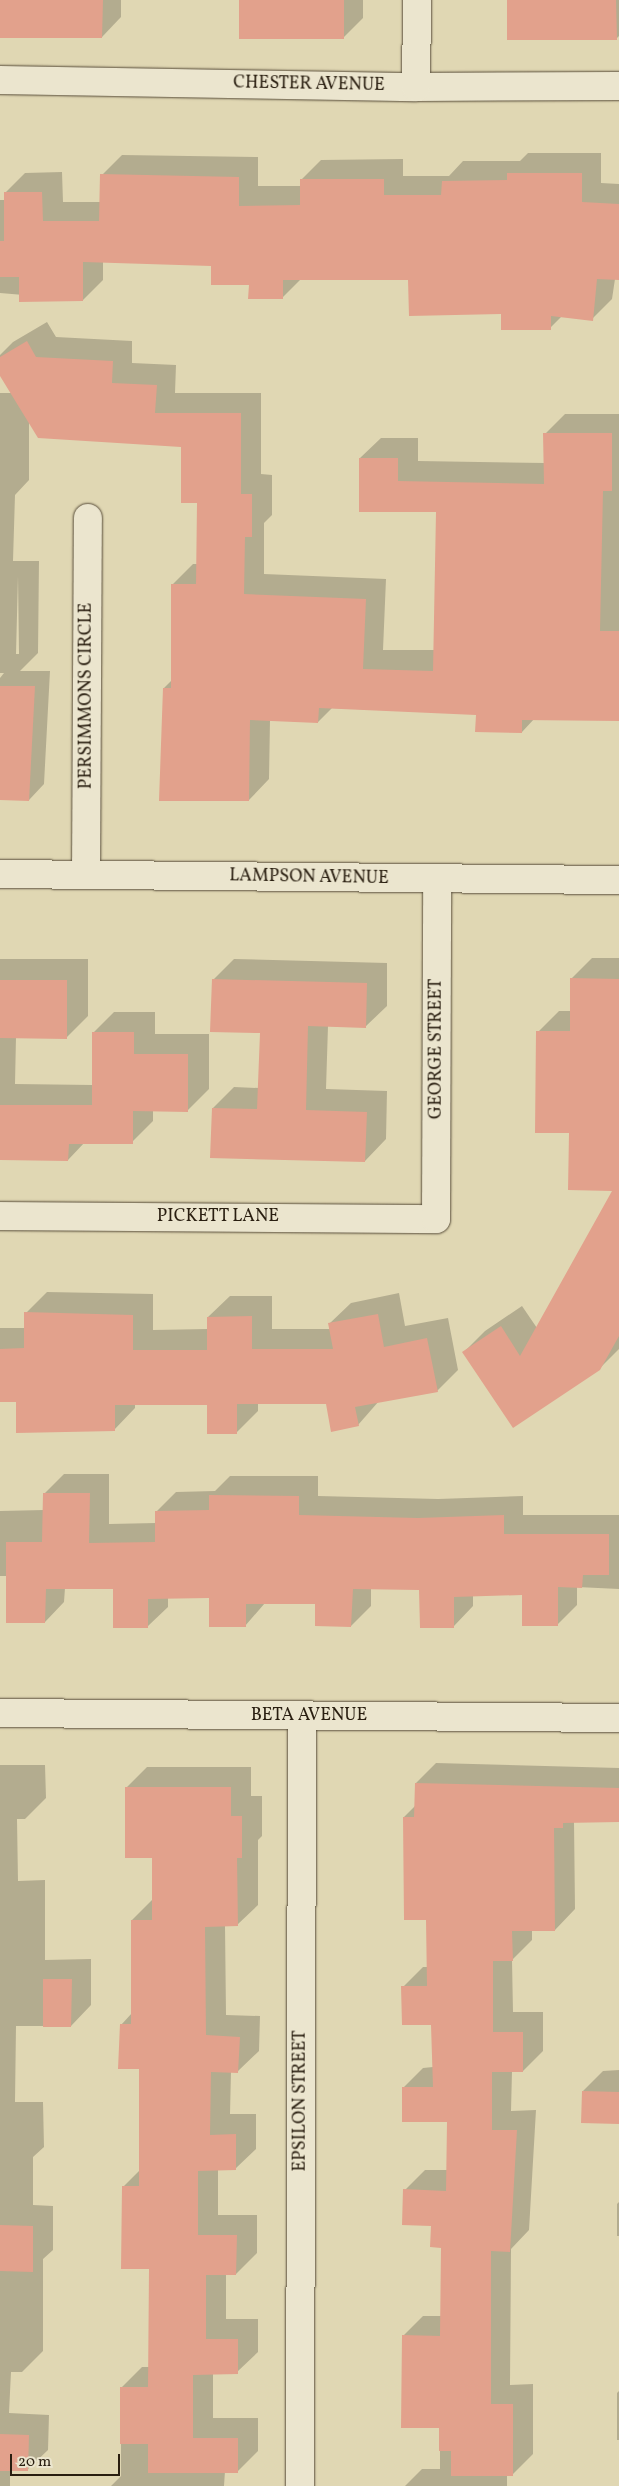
<!DOCTYPE html>
<html>
<head>
<meta charset="utf-8">
<style>
  body { margin:0 }
  #map { position:relative; width:619px; height:2486px; overflow:hidden; background:#e0d7b3; font-family:Vollkorn,serif }
  div>[style] { position:absolute }
  [style*='--x'] { left:calc(var(--x)*1px); top:calc(var(--y)*1px); width:calc(var(--w)*1px); rotate:calc(var(--a)*1deg) }
  .shadow>* { inset:0; background:#0003 }
  .building>* { inset:0; background:#e2a18c }
  .roads { filter:drop-shadow(0 0 1px #574c39) drop-shadow(0 0 1px #574c39) }
  .street>* { height:28px; margin:-14px; padding:0 14px; transform-origin:14px; border-radius:14px; background:#ebe5ce }
  .secondary>* { height:28px; margin:-14px; padding:0 14px; transform-origin:14px; border-radius:14px; background:#ebe5ce }
  span { translate:-50% -50%; white-space:nowrap; text-align:center; line-height:1.15; -webkit-text-stroke:4px #ebe5ce; paint-order:stroke }
  .street-label { font-size:18px; color:#291e10 }
  .scale { position:absolute; left:10px; top:2454px; width:110px; height:22px; box-sizing:border-box; border:2px solid #291e10; border-top:0; padding-left:6px; font-size:15px; line-height:18px; white-space:nowrap; color:#291e10; -webkit-text-stroke:4px #ebe5ce; paint-order:stroke }
</style>
</head>
<body>
<div id="map">
  <div class="shadow">
    <div style="clip-path:polygon(0 0,121px 0,121px 17px,102px 37px,0 37px)"></div>
    <div style="clip-path:polygon(240px 0,363px 0,363px 18px,343px 38px)"></div>
    <div style="clip-path:polygon(508px 0,619px 0,619px 36px,616px 39px)"></div>
    <div style="clip-path:polygon(528px 153px,601px 153px,601px 183px,619px 184px,619px 279px,615px 279px,612px 299px,592px 319px,562px 316px,550px 328px,410px 278px,302px 278px,282px 298px,213px 265px,103px 261px,103px 280px,83px 300px,0 293px,0 200px,5px 200px,5px 193px,25px 173px,62px 172px,63px 202px,101px 202px,102px 175px,122px 155px,258px 157px,258px 186px,301px 186px,301px 180px,321px 160px,403px 159px,403px 176px,449px 176px,463px 161px,520px 161px)"></div>
    <div style="clip-path:polygon(evenodd,47px 322px,56px 337px,132px 341px,132px 363px,176px 365px,175px 393px,261px 393px,261px 474px,272px 475px,272px 515px,264px 523px,264px 574px,386px 579px,383px 650px,435px 650px,437px 510px,360px 458px,381px 438px,418px 438px,418px 461px,545px 463px,545px 434px,565px 414px,619px 414px,619px 719px,535px 718px,522px 732px,477px 714px,332px 708px,318px 722px,270px 720px,269px 779px,249px 800px,164px 688px,172px 680px,172px 585px,193px 564px,198px 564px,198px 502px,182px 446px,29px 422px,29px 480px,15px 495px,13px 561px,39px 561px,38px 653px,20px 671px,50px 671px,44px 784px,29px 800px,0 799px,0 678px,4px 673px,0 673px,0 393px,12px 393px,0 374px,0 355px,13px 342px,47px 322px,18px 576px,19px 654px,16px 654px,18px 576px)"></div>
    <div style="clip-path:polygon(592px 958px,619px 958px,619px 1190px,570px 1132px,538px 1032px,559px 1011px,571px 1011px,571px 979px)"></div>
    <div style="clip-path:polygon(0 959px,88px 959px,88px 1016px,67px 1037px,16px 1037px,15px 1084px,93px 1085px,93px 1033px,114px 1012px,155px 1012px,155px 1034px,209px 1034px,209px 1089px,188px 1110px,153px 1110px,153px 1121px,132px 1142px,85px 1142px,68px 1160px,0 1159px)"></div>
    <div style="clip-path:polygon(234px 959px,387px 963px,387px 1006px,365px 1027px,328px 1026px,326px 1089px,387px 1091px,386px 1139px,365px 1161px,213px 1108px,234px 1087px,259px 1088px,261px 1032px,213px 980px)"></div>
    <div style="clip-path:polygon(619px 1201px,619px 1349px,599px 1369px,464px 1352px,485px 1331px,522px 1306px,537px 1328px)"></div>
    <div style="clip-path:polygon(47px 1292px,153px 1294px,153px 1330px,208px 1329px,208px 1317px,230px 1296px,272px 1296px,272px 1329px,330px 1329px,329px 1324px,351px 1303px,399px 1293px,405px 1326px,448px 1318px,458px 1370px,437px 1391px,379px 1401px,358px 1425px,327px 1403px,258px 1403px,258px 1411px,237px 1432px,208px 1404px,135px 1403px,135px 1408px,114px 1430px,17px 1401px,0 1401px,0 1328px,26px 1328px,26px 1313px)"></div>
    <div style="clip-path:polygon(64px 1474px,109px 1474px,109px 1524px,156px 1523px,156px 1512px,176px 1492px,215px 1491px,230px 1476px,318px 1476px,318px 1496px,438px 1499px,523px 1496px,523px 1515px,619px 1515px,619px 1589px,577px 1587px,577px 1605px,557px 1625px,523px 1594px,473px 1595px,473px 1606px,454px 1626px,420px 1589px,371px 1588px,371px 1606px,351px 1626px,316px 1603px,265px 1603px,245px 1626px,211px 1597px,168px 1598px,168px 1607px,148px 1626px,114px 1588px,65px 1588px,64px 1602px,45px 1622px,7px 1576px,0 1576px,0 1511px,44px 1510px,44px 1494px)"></div>
    <div style="clip-path:polygon(436px 1763px,619px 1768px,619px 1821px,574px 1821px,575px 1909px,555px 1930px,532px 1930px,532px 1940px,512px 1960px,513px 2012px,543px 2012px,543px 2051px,523px 2071px,512px 2071px,511px 2111px,536px 2110px,529px 2230px,511px 2249px,510px 2385px,533px 2384px,533px 2454px,513px 2474px,507px 2474px,507px 2486px,405px 2486px,422px 2469px,440px 2469px,440px 2427px,403px 2336px,423px 2316px,442px 2316px,442px 2247px,433px 2225px,405px 2190px,425px 2170px,448px 2170px,448px 2121px,403px 2088px,423px 2068px,433px 2067px,432px 2024px,403px 1987px,423px 1967px,428px 1967px,428px 1919px,404px 1817px,415px 1806px,416px 1783px)"></div>
    <div style="clip-path:polygon(0 1765px,45px 1765px,46px 1798px,25px 1819px,17px 1819px,18px 1881px,45px 1880px,45px 1960px,91px 1959px,91px 2005px,71px 2026px,16px 2026px,15px 2102px,43px 2102px,44px 2147px,33px 2157px,33px 2205px,53px 2206px,53px 2250px,43px 2259px,43px 2351px,22px 2372px,11px 2372px,9px 2413px,49px 2415px,48px 2450px,27px 2470px,10px 2470px,10px 2486px,0 2486px)"></div>
    <div style="clip-path:polygon(147px 1767px,251px 1767px,251px 1796px,262px 1796px,262px 1836px,258px 1840px,258px 1905px,237px 1925px,225px 1925px,226px 2015px,260px 2016px,259px 2051px,238px 2071px,231px 2071px,230px 2114px,256px 2114px,256px 2149px,235px 2169px,218px 2169px,218px 2215px,257px 2215px,257px 2253px,236px 2274px,226px 2274px,226px 2319px,258px 2319px,258px 2352px,237px 2372px,213px 2373px,213px 2418px,258px 2418px,258px 2451px,238px 2471px,225px 2471px,224px 2486px,111px 2486px,121px 2476px,121px 2388px,142px 2367px,150px 2367px,150px 2268px,123px 2187px,140px 2170px,140px 2068px,121px 2025px,132px 2013px,132px 1920px,153px 1899px,153px 1857px,127px 1787px)"></div>
    <div style="clip-path:polygon(619px 2070px,619px 2123px,583px 2091px,603px 2071px)"></div>
    <div style="clip-path:polygon(619px 2202px,619px 2236px,617px 2236px,617px 2204px)"></div>
    <div style="clip-path:polygon(619px 2391px,619px 2440px,617px 2440px,617px 2393px)"></div>
  </div>
  <div class="building">
    <div style="clip-path:polygon(0 0,103px 0,102px 38px,0 38px)"></div>
    <div style="clip-path:polygon(239px 0,344px 0,344px 39px,239px 39px)"></div>
    <div style="clip-path:polygon(507px 0,616px 0,617px 40px,507px 40px)"></div>
    <div style="clip-path:polygon(507px 173px,582px 173px,582px 202px,619px 204px,619px 280px,597px 279px,593px 321px,551px 316px,551px 330px,501px 330px,501px 314px,409px 316px,408px 280px,283px 280px,283px 299px,248px 299px,249px 285px,211px 285px,211px 266px,83px 262px,83px 301px,19px 302px,19px 277px,0 277px,0 241px,4px 241px,4px 192px,42px 192px,43px 221px,99px 221px,100px 174px,239px 177px,239px 206px,300px 205px,300px 179px,384px 179px,384px 195px,441px 195px,442px 181px,507px 180px)"></div>
    <div style="clip-path:polygon(27px 341px,36px 357px,113px 361px,112px 383px,157px 385px,155px 413px,241px 413px,241px 494px,252px 494px,252px 537px,245px 537px,244px 594px,366px 599px,363px 669px,433px 671px,436px 512px,359px 512px,359px 458px,398px 458px,398px 481px,544px 484px,543px 433px,612px 433px,612px 491px,603px 491px,600px 631px,619px 631px,619px 721px,522px 720px,522px 733px,475px 732px,476px 715px,319px 708px,318px 723px,250px 720px,249px 801px,159px 801px,163px 688px,171px 688px,171px 584px,196px 584px,197px 503px,181px 503px,181px 447px,38px 438px,0 376px,0 357px)"></div>
    <div style="clip-path:polygon(0 686px,35px 686px,29px 801px,0 800px)"></div>
    <div style="clip-path:polygon(570px 978px,619px 979px,619px 1336px,600px 1370px,513px 1428px,462px 1352px,501px 1326px,520px 1356px,612px 1191px,568px 1190px,569px 1133px,535px 1133px,536px 1031px,570px 1031px)"></div>
    <div style="clip-path:polygon(212px 979px,367px 983px,366px 1028px,308px 1026px,306px 1110px,367px 1112px,365px 1162px,210px 1158px,212px 1108px,257px 1109px,260px 1033px,210px 1032px)"></div>
    <div style="clip-path:polygon(0 980px,67px 980px,67px 1039px,0 1038px)"></div>
    <div style="clip-path:polygon(92px 1032px,134px 1032px,134px 1054px,188px 1054px,188px 1112px,133px 1111px,133px 1144px,69px 1144px,68px 1161px,0 1160px,0 1105px,92px 1105px)"></div>
    <div style="clip-path:polygon(24px 1312px,133px 1315px,133px 1350px,207px 1350px,207px 1317px,252px 1316px,252px 1349px,333px 1349px,328px 1323px,378px 1314px,384px 1347px,427px 1338px,438px 1392px,355px 1407px,359px 1426px,331px 1432px,326px 1404px,237px 1404px,237px 1434px,207px 1434px,207px 1405px,115px 1405px,115px 1431px,16px 1433px,16px 1402px,0 1402px,0 1349px,24px 1348px)"></div>
    <div style="clip-path:polygon(43px 1493px,90px 1493px,89px 1543px,155px 1542px,155px 1511px,209px 1510px,209px 1495px,299px 1496px,299px 1515px,418px 1518px,504px 1515px,504px 1534px,609px 1534px,609px 1575px,583px 1575px,582px 1588px,558px 1587px,558px 1626px,522px 1626px,522px 1595px,454px 1597px,454px 1628px,420px 1628px,419px 1590px,353px 1589px,351px 1627px,315px 1626px,315px 1604px,246px 1604px,246px 1627px,209px 1627px,209px 1598px,148px 1599px,148px 1628px,113px 1628px,113px 1589px,46px 1589px,45px 1623px,6px 1623px,6px 1542px,42px 1542px)"></div>
    <div style="clip-path:polygon(415px 1783px,619px 1788px,619px 1822px,563px 1823px,563px 1828px,554px 1828px,555px 1931px,512px 1931px,513px 1961px,493px 1961px,493px 2032px,523px 2032px,523px 2072px,492px 2072px,492px 2130px,517px 2130px,510px 2252px,491px 2251px,491px 2404px,513px 2404px,513px 2476px,451px 2476px,451px 2451px,439px 2451px,439px 2428px,401px 2428px,402px 2335px,440px 2336px,441px 2248px,430px 2247px,431px 2226px,402px 2225px,403px 2189px,446px 2191px,447px 2122px,402px 2122px,402px 2087px,433px 2087px,431px 2025px,402px 2025px,401px 1986px,427px 1986px,426px 1920px,404px 1920px,403px 1817px,414px 1817px)"></div>
    <div style="clip-path:polygon(125px 1787px,231px 1787px,231px 1816px,242px 1816px,242px 1858px,237px 1858px,238px 1926px,205px 1927px,206px 2035px,240px 2037px,238px 2073px,211px 2072px,210px 2135px,236px 2134px,236px 2170px,198px 2171px,198px 2235px,237px 2235px,236px 2275px,206px 2275px,206px 2339px,238px 2339px,238px 2374px,193px 2375px,193px 2438px,238px 2438px,238px 2473px,148px 2473px,148px 2444px,120px 2444px,120px 2387px,148px 2387px,149px 2269px,121px 2269px,122px 2186px,139px 2186px,139px 2069px,118px 2069px,120px 2024px,131px 2024px,131px 1920px,152px 1920px,152px 1858px,125px 1858px)"></div>
    <div style="clip-path:polygon(43px 1979px,72px 1979px,71px 2027px,43px 2027px)"></div>
    <div style="clip-path:polygon(582px 2091px,619px 2092px,619px 2124px,581px 2123px)"></div>
    <div style="clip-path:polygon(0 2225px,33px 2226px,33px 2272px,0 2271px)"></div>
    <div style="clip-path:polygon(0 2434px,29px 2435px,28px 2471px,0 2471px)"></div>
  </div>
  <div class="roads">
    <div class="street">
      <div style="--x:0;--y:80;--w:416;--a:1"></div>
      <div style="--x:416;--y:87;--w:203;--a:-0.3"></div>
      <div style="--x:416;--y:87;--w:87;--a:-89.3"></div>
      <div style="--x:86;--y:875;--w:357;--a:-89.7"></div>
      <div style="--x:0;--y:1216;--w:436;--a:0.4"></div>
      <div style="--x:436;--y:1219;--w:339;--a:-89.8"></div>
      <div style="--x:0;--y:1713;--w:619;--a:0.46"></div>
      <div style="--x:300;--y:2486;--w:770;--a:-89.85"></div>
    </div>
    <div class="secondary">
      <div style="--x:0;--y:874;--w:619;--a:0.56"></div>
    </div>
  </div>
  <div class="street-label">
    <span style="left:309px;top:85px;rotate:1deg">CHESTER AVENUE</span>
    <span style="left:87px;top:696px;rotate:-90deg">PERSIMMONS CIRCLE</span>
    <span style="left:309px;top:878px;rotate:1deg">LAMPSON AVENUE</span>
    <span style="left:437px;top:1049px;rotate:-90deg">GEORGE STREET</span>
    <span style="left:218px;top:1217px">PICKETT LANE</span>
    <span style="left:309px;top:1716px">BETA AVENUE</span>
    <span style="left:301px;top:2101px;rotate:-90deg">EPSILON STREET</span>
  </div>
  <div class="scale">20 m</div>
</div>
</body>
</html>
